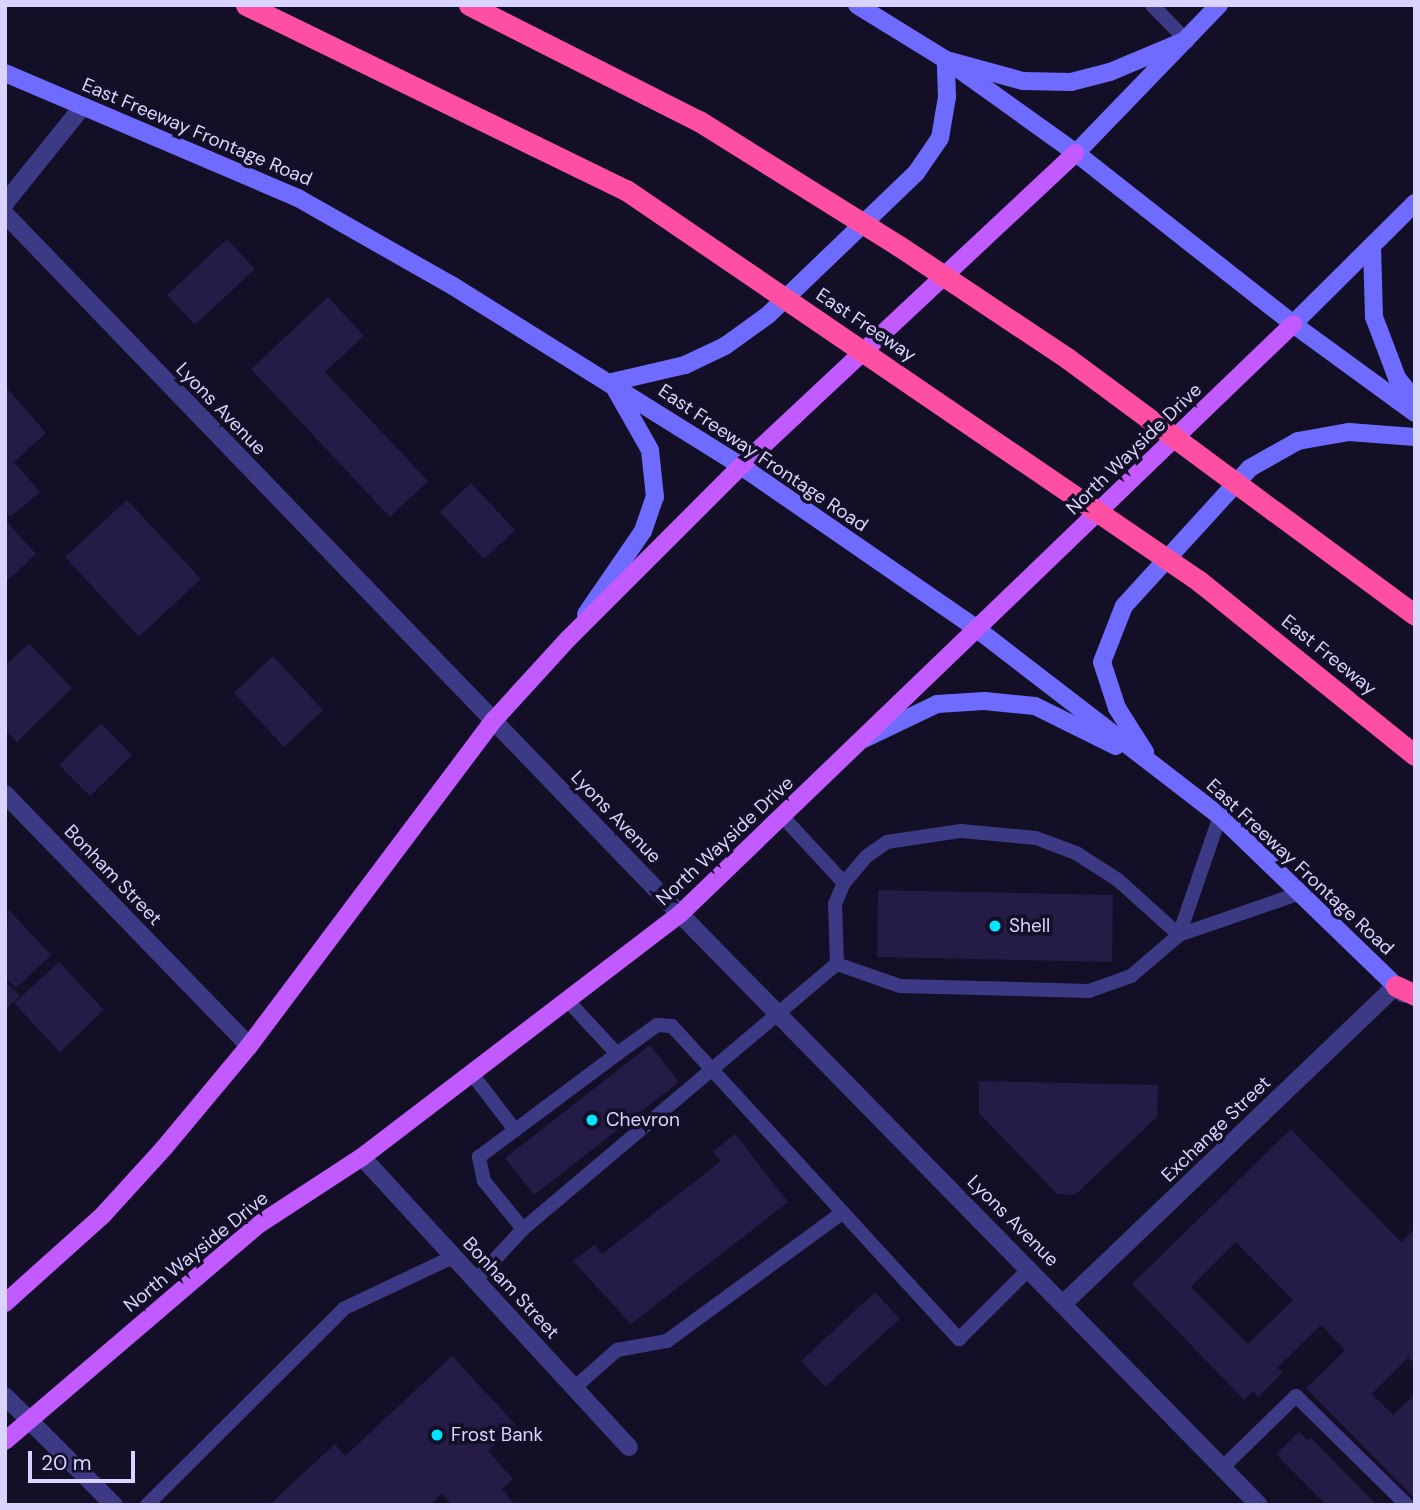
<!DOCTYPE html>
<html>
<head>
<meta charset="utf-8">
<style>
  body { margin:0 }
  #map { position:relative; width:1420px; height:1510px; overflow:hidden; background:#130f26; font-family:"DM Sans",sans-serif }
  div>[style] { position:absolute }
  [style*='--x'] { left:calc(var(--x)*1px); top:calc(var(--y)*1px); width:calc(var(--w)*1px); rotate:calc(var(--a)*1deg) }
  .building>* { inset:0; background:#241b47 }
  .service>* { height:14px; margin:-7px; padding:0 7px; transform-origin:7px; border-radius:7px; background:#3d3a85 }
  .minor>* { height:18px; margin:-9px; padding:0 9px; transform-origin:9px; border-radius:9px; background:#3d3a85 }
  .secondary>* { height:18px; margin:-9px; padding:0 9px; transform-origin:9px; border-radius:9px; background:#6f6bff }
  .primary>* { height:18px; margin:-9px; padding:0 9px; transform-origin:9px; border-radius:9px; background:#c25bff }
  .motorway>* { height:21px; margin:-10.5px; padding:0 10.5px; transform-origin:10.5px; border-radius:10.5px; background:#ff4fa3 }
  .motorway-bridge>* { height:21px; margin:-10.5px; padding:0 10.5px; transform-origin:10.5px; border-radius:10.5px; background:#ff4fa3 }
  .dots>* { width:19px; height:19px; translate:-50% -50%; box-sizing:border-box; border:4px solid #130f26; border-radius:50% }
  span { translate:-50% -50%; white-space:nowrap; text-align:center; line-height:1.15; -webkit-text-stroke:7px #130f26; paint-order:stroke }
  .street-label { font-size:19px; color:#d9d4ff }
  .poi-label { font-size:19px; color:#d9d4ff }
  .left { translate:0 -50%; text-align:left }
  .frame { position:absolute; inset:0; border:7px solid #d9d4ff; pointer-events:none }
  .scale { position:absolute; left:28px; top:1451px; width:107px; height:32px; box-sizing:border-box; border:4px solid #d9d4ff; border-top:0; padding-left:9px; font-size:21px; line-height:24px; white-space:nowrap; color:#d9d4ff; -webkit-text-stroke:5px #130f26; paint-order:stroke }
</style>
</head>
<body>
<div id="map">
  <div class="building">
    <div style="clip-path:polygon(227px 239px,255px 269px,195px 325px,167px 295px)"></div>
    <div style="clip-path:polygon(328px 297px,364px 336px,325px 372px,428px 481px,390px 517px,251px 369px)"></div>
    <div style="clip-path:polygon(5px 386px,46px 433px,14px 462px,40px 492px,10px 517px,5px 511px)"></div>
    <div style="clip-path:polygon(471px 483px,515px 530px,484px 559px,440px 512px)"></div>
    <div style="clip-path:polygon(127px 500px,201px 579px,139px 637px,65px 557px)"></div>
    <div style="clip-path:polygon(5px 520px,36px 554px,5px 583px)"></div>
    <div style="clip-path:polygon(29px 643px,72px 688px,17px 742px,5px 730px,5px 666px)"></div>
    <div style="clip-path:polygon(273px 656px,323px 710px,284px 747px,234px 693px)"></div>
    <div style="clip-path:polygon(101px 723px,132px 755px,90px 796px,59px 765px)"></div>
    <div style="clip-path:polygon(878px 890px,1113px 895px,1112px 962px,877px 957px)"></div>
    <div style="clip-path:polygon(8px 909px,51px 955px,16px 988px,5px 977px)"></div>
    <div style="clip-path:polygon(59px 962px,104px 1010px,60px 1052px,14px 1003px)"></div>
    <div style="clip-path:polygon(5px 981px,20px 996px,5px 1010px)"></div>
    <div style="clip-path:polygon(650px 1045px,679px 1082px,534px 1195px,505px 1158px)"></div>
    <div style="clip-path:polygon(979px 1081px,1158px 1085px,1157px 1117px,1075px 1195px,1057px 1194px,979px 1113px)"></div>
    <div style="clip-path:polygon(evenodd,1291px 1129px,1401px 1242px,1415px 1229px,1415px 1364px,1408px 1358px,1372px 1394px,1393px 1415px,1415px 1394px,1415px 1499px,1306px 1388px,1345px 1350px,1321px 1325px,1277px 1368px,1283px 1372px,1258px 1397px,1253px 1391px,1244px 1400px,1132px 1284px,1291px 1129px,1236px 1242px,1293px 1300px,1248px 1344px,1191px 1287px,1236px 1242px)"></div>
    <div style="clip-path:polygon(735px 1134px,788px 1202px,631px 1324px,573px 1261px,595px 1244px,602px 1254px,721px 1161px,713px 1152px)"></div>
    <div style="clip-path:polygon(875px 1292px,900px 1319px,825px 1387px,801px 1361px)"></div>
    <div style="clip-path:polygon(452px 1356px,516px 1425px,488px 1451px,513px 1479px,502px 1489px,516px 1505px,452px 1505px,442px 1494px,430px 1505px,269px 1505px,335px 1444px,345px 1456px)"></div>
    <div style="clip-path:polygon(1299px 1432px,1307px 1440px,1311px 1438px,1377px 1505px,1326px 1505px,1276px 1454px)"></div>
  </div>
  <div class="service">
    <div style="--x:1152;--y:5;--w:49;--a:45.8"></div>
    <div style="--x:782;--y:816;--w:91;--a:47.2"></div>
    <div style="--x:1179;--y:935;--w:126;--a:-71"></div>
    <div style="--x:837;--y:964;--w:60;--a:-91.9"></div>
    <div style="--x:835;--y:904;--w:23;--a:-67"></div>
    <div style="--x:844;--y:883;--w:35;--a:-50"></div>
    <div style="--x:867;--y:856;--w:24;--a:-35"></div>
    <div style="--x:887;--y:842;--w:75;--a:-8.5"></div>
    <div style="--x:961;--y:831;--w:75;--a:5.3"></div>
    <div style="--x:1036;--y:838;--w:43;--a:20.6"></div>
    <div style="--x:1076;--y:853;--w:50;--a:32.7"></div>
    <div style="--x:1118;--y:880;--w:82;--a:42"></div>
    <div style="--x:568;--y:1001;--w:72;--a:47.2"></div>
    <div style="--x:617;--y:1054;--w:49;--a:-35.9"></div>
    <div style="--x:657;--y:1025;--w:15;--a:4"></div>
    <div style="--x:672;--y:1026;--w:425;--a:47.5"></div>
    <div style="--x:959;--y:1339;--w:100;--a:-45"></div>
    <div style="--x:472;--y:1074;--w:71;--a:52.5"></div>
    <div style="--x:523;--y:1229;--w:411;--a:-40.2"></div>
    <div style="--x:837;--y:964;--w:67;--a:19.2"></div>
    <div style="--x:900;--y:986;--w:189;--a:1.5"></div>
    <div style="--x:1089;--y:991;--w:45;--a:-19.7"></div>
    <div style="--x:1131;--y:976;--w:63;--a:-40.5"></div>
    <div style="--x:1179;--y:935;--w:128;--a:-19.1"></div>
    <div style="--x:475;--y:1281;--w:71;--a:-47.3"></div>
    <div style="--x:523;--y:1229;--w:62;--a:-129.1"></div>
    <div style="--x:484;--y:1181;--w:25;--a:-102"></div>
    <div style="--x:479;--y:1157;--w:172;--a:-36.7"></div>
    <div style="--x:574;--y:1388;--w:57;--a:-41.5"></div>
    <div style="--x:617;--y:1350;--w:51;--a:-10.2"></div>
    <div style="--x:667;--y:1341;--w:218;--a:-36.2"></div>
    <div style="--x:1223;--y:1467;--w:102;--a:-44.2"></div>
    <div style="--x:1296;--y:1396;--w:156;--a:44.5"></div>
    <div style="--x:147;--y:1505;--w:279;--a:-44.9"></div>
    <div style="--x:345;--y:1308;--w:119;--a:-25.3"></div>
  </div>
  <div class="minor">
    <div style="--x:5;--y:203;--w:124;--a:-51.2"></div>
    <div style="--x:5;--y:214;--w:972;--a:46.04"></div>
    <div style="--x:680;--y:914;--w:827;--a:45.59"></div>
    <div style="--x:5;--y:794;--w:351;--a:45.9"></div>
    <div style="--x:362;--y:1157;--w:394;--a:47.4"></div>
    <div style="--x:1065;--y:1302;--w:458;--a:-43.7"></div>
    <div style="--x:1396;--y:986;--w:11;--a:45"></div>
    <div style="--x:5;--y:1396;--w:154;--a:45"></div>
  </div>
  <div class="secondary">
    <div style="--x:857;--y:5;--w:105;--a:31.7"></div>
    <div style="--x:946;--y:60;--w:160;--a:35.6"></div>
    <div style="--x:1076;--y:153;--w:276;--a:38.2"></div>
    <div style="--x:1293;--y:324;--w:151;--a:36.1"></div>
    <div style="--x:5;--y:73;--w:319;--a:23.1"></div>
    <div style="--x:298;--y:198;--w:178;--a:29.6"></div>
    <div style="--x:453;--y:286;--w:340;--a:32"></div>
    <div style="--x:741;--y:466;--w:287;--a:34.6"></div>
    <div style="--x:977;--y:629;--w:307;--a:37.6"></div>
    <div style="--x:1220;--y:816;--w:245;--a:44"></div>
    <div style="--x:1076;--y:153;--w:206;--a:-46"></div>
    <div style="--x:1372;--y:246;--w:71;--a:88.4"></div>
    <div style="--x:1374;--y:317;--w:65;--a:69.3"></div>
    <div style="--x:1397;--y:378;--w:28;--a:51"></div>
    <div style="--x:1293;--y:324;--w:172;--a:-44.8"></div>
    <div style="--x:612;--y:382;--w:75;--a:-13.1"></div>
    <div style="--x:685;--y:365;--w:44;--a:-25.4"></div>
    <div style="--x:725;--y:346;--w:53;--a:-35.8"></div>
    <div style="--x:768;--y:315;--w:205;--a:-43.8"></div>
    <div style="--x:916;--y:173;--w:42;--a:-55.6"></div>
    <div style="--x:940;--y:138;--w:42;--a:-80.3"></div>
    <div style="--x:947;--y:97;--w:37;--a:-92"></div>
    <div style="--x:946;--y:60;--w:80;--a:15.3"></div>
    <div style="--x:1023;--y:81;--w:48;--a:1.2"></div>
    <div style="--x:1071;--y:82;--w:40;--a:-14.4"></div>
    <div style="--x:1110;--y:72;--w:82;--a:-22.8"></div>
    <div style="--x:586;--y:614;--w:101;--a:-55.5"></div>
    <div style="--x:643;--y:531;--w:36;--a:-71"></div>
    <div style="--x:655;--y:497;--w:47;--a:-96.1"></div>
    <div style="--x:650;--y:450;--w:75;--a:-119.6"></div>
    <div style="--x:864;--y:739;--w:81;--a:-25.6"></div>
    <div style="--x:937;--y:704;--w:47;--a:-3.7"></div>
    <div style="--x:984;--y:701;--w:51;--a:5.6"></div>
    <div style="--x:1035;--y:706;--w:90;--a:26.3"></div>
    <div style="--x:1145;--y:752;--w:52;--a:-122.5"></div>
    <div style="--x:1117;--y:708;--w:48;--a:-108.1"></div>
    <div style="--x:1102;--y:662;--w:60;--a:-68.6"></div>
    <div style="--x:1124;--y:606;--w:187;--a:-47.6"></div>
    <div style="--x:1250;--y:468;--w:55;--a:-29.4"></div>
    <div style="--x:1298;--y:441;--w:52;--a:-10"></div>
    <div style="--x:1349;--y:432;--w:66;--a:4.3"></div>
  </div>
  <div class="primary">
    <div style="--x:5;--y:1303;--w:132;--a:-41.9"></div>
    <div style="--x:103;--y:1215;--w:91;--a:-47.7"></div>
    <div style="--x:164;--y:1148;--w:133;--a:-50.2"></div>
    <div style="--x:249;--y:1046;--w:408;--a:-53.1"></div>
    <div style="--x:494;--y:720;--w:111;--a:-47.6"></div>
    <div style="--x:569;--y:638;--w:243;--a:-45"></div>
    <div style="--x:741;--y:466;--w:458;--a:-43.1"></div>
    <div style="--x:5;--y:1441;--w:333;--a:-40.5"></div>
    <div style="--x:258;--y:1225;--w:124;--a:-33.2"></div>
    <div style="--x:362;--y:1157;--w:400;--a:-37.4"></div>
    <div style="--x:680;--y:914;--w:851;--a:-43.9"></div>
  </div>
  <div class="motorway">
    <div style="--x:246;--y:5;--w:423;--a:26"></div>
    <div style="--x:469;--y:5;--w:258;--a:26.8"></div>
    <div style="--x:1274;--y:511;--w:175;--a:36.4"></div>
    <div style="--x:1199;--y:581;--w:277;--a:38.9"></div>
    <div style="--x:1396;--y:986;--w:21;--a:25"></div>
  </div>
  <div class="motorway-bridge">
    <div style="--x:699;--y:121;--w:236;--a:32"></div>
    <div style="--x:899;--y:246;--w:202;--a:33.7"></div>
    <div style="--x:1067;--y:358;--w:257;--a:36.5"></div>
    <div style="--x:626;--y:190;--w:694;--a:34.31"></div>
  </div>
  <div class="dots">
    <div style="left:995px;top:926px;background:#00e5ff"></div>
    <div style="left:592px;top:1120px;background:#00e5ff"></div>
    <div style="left:437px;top:1435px;background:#00e5ff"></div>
  </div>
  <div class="street-label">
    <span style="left:197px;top:132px;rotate:23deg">East Freeway Frontage Road</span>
    <span style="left:866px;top:325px;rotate:34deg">East Freeway</span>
    <span style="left:221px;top:409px;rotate:46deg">Lyons Avenue</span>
    <span style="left:1134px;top:449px;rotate:-44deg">North Wayside Drive</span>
    <span style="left:763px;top:458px;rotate:34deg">East Freeway Frontage Road</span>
    <span style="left:1329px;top:655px;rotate:39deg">East Freeway</span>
    <span style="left:616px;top:817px;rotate:46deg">Lyons Avenue</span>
    <span style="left:725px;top:841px;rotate:-43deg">North Wayside Drive</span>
    <span style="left:1300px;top:867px;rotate:43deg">East Freeway Frontage Road</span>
    <span style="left:113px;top:875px;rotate:46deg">Bonham Street</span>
    <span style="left:1216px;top:1129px;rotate:-44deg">Exchange Street</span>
    <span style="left:1013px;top:1221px;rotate:45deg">Lyons Avenue</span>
    <span style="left:196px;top:1252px;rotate:-39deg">North Wayside Drive</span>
    <span style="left:511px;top:1288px;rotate:47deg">Bonham Street</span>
  </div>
  <div class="poi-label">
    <span class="left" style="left:1009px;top:926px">Shell</span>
    <span class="left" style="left:606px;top:1120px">Chevron</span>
    <span class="left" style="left:451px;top:1435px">Frost Bank</span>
  </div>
  <div class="frame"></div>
  <div class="scale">20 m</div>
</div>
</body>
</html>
